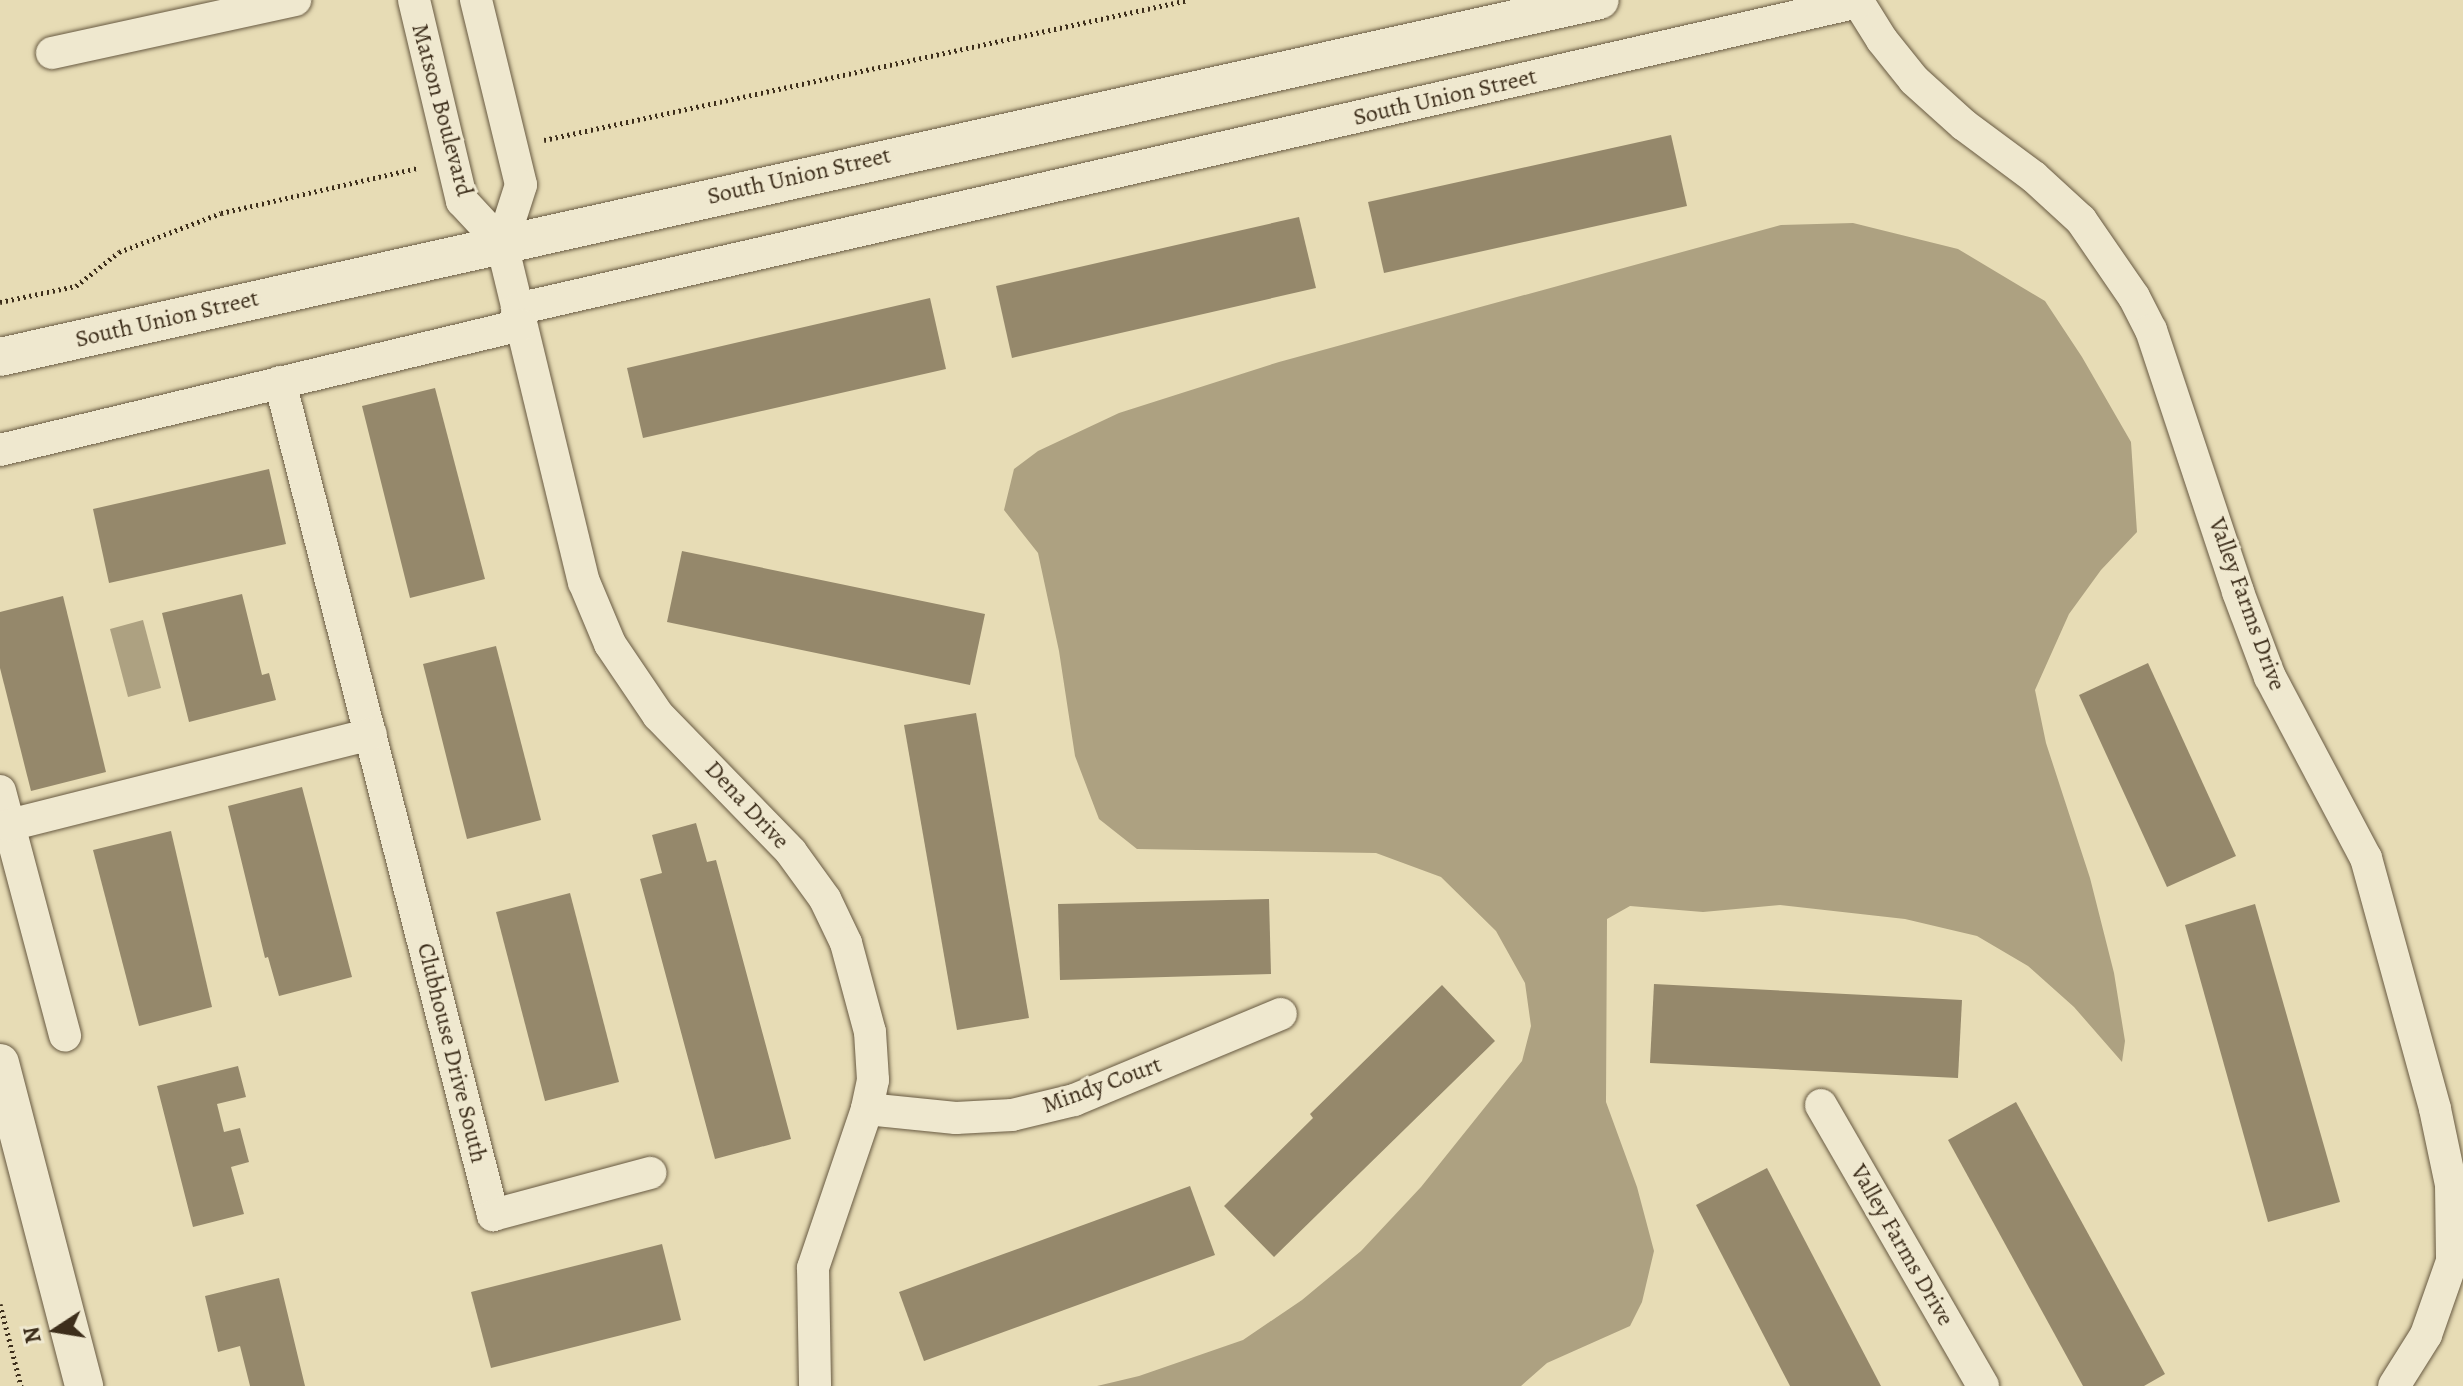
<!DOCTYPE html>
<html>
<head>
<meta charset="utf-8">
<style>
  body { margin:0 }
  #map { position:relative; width:2463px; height:1386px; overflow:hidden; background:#e7dcb5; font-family:Alegreya,serif }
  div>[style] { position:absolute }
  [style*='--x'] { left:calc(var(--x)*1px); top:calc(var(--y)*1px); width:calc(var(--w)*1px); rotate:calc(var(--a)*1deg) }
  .water>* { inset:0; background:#ada181 }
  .building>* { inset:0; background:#95886b }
  .path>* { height:5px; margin-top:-2.5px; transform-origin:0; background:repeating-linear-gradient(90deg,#3d2e1b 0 2px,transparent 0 6px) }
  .roads { filter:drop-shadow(0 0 2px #685a42) drop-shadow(0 0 2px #685a42) }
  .minor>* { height:32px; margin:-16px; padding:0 16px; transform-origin:16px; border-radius:16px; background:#efe8cf }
  .tertiary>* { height:38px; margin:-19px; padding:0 19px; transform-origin:19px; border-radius:19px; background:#efe8cf }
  span { translate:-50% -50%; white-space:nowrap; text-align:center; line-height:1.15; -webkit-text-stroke:6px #efe8cf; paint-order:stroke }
  .street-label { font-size:24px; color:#3d2e1b }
  .north { position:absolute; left:16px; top:1290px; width:80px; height:80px; -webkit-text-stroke:6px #efe8cf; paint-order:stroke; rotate:258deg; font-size:22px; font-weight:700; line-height:32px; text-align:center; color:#3d2e1b }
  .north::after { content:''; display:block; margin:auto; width:28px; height:36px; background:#3d2e1b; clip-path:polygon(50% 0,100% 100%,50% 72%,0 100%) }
</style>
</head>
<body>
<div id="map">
  <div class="water">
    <div style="clip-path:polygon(1853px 223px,1958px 249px,2045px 301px,2082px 357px,2131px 442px,2137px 532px,2101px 570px,2069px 614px,2035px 690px,2046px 743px,2090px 878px,2114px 973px,2125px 1041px,2122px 1062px,2074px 1007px,2028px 966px,1977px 936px,1905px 919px,1780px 905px,1703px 912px,1630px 906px,1607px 919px,1606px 1102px,1637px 1187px,1654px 1251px,1642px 1302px,1630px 1326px,1547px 1363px,1521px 1386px,1097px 1386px,1139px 1376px,1243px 1340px,1302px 1300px,1361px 1251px,1421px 1187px,1522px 1061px,1531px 1026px,1525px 983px,1496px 931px,1441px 877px,1376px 853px,1137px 849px,1099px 819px,1075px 756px,1059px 651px,1038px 553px,1004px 510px,1014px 469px,1038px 451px,1119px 413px,1279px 362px,1781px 225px)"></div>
    <div style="clip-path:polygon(143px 620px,161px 688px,128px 697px,110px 629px)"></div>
  </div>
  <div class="building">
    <div style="clip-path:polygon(1671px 135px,1687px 206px,1384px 273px,1368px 202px)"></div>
    <div style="clip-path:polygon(1299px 217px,1316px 288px,1012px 358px,996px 286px)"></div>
    <div style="clip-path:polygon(930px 298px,946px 369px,643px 438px,627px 368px)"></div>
    <div style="clip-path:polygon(435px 388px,485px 579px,410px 598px,362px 406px)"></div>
    <div style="clip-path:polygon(269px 469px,286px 544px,109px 583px,93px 509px)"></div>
    <div style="clip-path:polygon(682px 551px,985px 614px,970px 685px,667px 622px)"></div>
    <div style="clip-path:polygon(242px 594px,262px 675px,269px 673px,276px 700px,189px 722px,162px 613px)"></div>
    <div style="clip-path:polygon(63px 596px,106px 772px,31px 791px,0 668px,0 612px)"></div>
    <div style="clip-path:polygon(496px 646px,541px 820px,467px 839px,423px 664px)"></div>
    <div style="clip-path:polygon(2148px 663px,2236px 856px,2167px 887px,2079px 695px)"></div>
    <div style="clip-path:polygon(976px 713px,1029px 1018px,957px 1030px,904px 725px)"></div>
    <div style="clip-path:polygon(302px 787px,352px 977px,279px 996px,268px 957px,265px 958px,228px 806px)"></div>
    <div style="clip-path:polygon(696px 823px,707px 862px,716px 860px,791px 1139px,715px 1159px,640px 879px,662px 873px,652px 835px)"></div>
    <div style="clip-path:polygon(171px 831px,212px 1007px,139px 1026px,93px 850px)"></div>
    <div style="clip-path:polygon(570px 893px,619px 1082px,545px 1101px,496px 912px)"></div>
    <div style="clip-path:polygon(1269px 899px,1271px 974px,1060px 980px,1058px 904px)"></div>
    <div style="clip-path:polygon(2255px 904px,2340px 1202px,2268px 1222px,2185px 925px)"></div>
    <div style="clip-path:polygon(1654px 984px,1962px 1000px,1958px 1078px,1650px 1063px)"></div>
    <div style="clip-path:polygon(1442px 985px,1495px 1041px,1274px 1257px,1224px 1206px,1313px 1118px,1310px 1114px)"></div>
    <div style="clip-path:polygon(238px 1066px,246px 1097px,217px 1104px,224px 1132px,240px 1128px,249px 1162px,231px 1167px,244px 1214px,193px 1227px,157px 1086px)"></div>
    <div style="clip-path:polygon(2016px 1102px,2165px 1374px,2144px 1386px,2083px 1386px,1948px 1140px)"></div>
    <div style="clip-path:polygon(1767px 1168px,1881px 1386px,1790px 1386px,1696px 1205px)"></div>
    <div style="clip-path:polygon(1190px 1186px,1215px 1255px,924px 1361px,899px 1292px)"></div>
    <div style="clip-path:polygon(662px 1244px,681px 1320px,491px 1368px,471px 1292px)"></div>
    <div style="clip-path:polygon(279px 1278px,305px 1386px,250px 1386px,240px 1346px,218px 1352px,205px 1296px)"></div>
  </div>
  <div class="path">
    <div style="--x:544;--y:140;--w:659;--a:-12.26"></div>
    <div style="--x:0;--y:302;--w:78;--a:-11.9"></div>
    <div style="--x:76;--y:286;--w:55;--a:-38.3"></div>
    <div style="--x:119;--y:252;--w:109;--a:-20.9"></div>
    <div style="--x:221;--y:213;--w:201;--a:-12.9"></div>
    <div style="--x:0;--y:1304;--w:85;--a:75.6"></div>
  </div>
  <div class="roads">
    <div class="minor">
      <div style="--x:414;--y:0;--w:207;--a:76.6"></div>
      <div style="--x:462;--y:201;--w:59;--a:47.1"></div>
      <div style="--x:476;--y:0;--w:190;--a:76.3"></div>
      <div style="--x:521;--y:185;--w:62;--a:107.9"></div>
      <div style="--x:1857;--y:0;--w:47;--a:58"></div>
      <div style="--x:1882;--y:40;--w:51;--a:51.3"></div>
      <div style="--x:1914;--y:80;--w:67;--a:42"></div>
      <div style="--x:1964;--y:125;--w:87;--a:36.6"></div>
      <div style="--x:2034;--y:177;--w:64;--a:42.5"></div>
      <div style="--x:2081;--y:220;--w:93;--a:55.5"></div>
      <div style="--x:2134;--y:297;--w:37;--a:63"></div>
      <div style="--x:2151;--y:330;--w:276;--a:71.6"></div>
      <div style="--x:2238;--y:592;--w:91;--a:69.4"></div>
      <div style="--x:2270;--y:677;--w:205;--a:62.1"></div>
      <div style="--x:2366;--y:858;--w:260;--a:74.6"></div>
      <div style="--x:2435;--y:1109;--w:78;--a:78.1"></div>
      <div style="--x:2451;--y:1185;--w:76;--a:89.2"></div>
      <div style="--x:2452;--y:1261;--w:78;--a:109.4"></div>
      <div style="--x:2426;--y:1335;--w:60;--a:122.1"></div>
      <div style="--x:52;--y:53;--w:249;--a:-12.3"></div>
      <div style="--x:502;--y:244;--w:348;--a:76.4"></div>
      <div style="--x:584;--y:582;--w:67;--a:67.2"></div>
      <div style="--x:610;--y:644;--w:86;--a:55.9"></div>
      <div style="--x:658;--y:715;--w:191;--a:45.8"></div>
      <div style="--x:791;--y:852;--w:58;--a:54.1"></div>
      <div style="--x:825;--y:899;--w:49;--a:64.5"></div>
      <div style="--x:846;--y:943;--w:92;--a:74.9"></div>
      <div style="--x:870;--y:1032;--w:48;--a:86.4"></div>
      <div style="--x:873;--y:1080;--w:30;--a:102"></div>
      <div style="--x:867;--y:1109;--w:168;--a:108.8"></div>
      <div style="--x:813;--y:1268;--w:118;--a:89"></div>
      <div style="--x:517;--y:309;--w:1376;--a:-12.89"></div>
      <div style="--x:280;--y:382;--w:860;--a:75.66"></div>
      <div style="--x:493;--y:1215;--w:163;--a:-15"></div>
      <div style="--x:0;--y:450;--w:536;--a:-13.49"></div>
      <div style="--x:0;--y:791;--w:253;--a:75.1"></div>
      <div style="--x:9;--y:825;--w:373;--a:-14.1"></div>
      <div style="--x:1821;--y:1105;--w:324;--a:60"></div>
      <div style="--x:867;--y:1109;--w:89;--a:5.8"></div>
      <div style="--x:956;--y:1118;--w:56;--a:-3.1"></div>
      <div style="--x:1012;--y:1115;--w:64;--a:-13.6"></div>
      <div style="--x:1074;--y:1100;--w:224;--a:-22.6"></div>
    </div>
    <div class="tertiary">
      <div style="--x:0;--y:357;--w:1639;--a:-12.58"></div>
      <div style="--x:0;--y:1063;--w:334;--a:75.4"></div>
    </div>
  </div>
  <div class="street-label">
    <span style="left:1445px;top:97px;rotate:-13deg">South Union Street</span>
    <span style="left:442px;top:110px;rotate:75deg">Matson Boulevard</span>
    <span style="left:799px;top:176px;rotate:-13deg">South Union Street</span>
    <span style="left:167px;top:319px;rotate:-13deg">South Union Street</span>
    <span style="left:2247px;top:604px;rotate:70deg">Valley Farms Drive</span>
    <span style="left:747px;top:805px;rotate:47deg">Dena Drive</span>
    <span style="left:452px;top:1053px;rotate:76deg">Clubhouse Drive South</span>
    <span style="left:1102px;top:1085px;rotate:-20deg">Mindy Court</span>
    <span style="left:1902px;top:1245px;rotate:60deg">Valley Farms Drive</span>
  </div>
  <div class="north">N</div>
</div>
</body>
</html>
